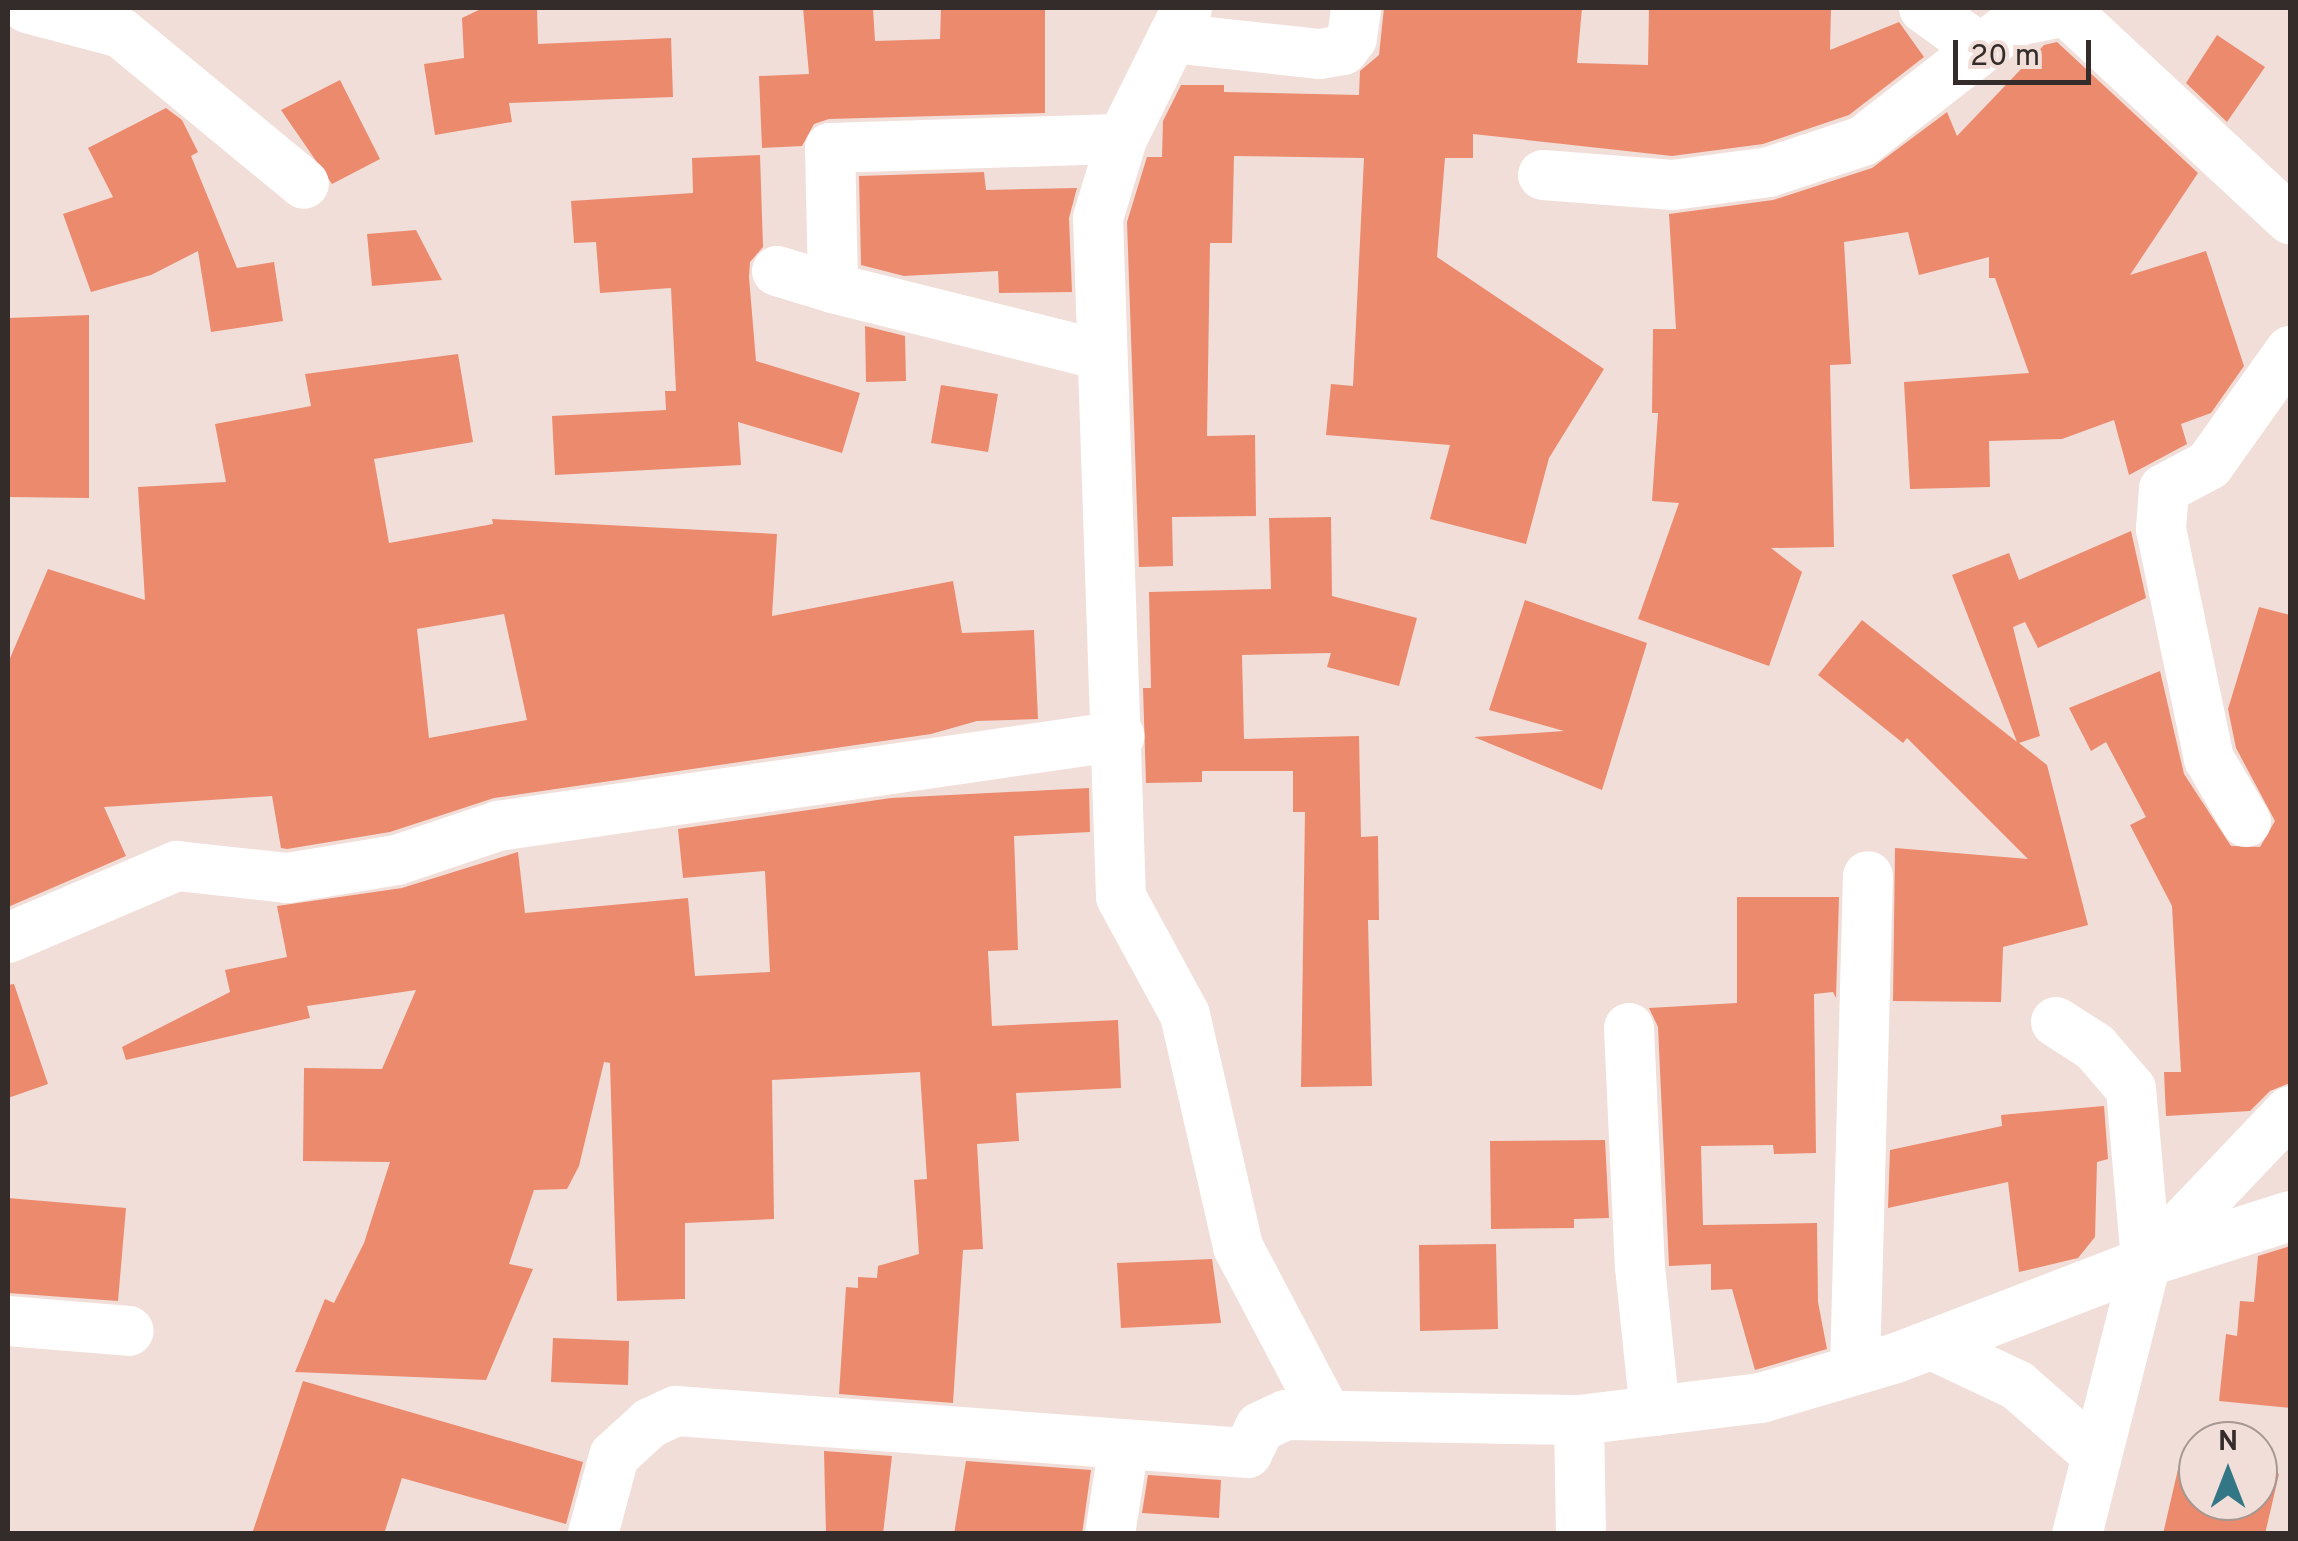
<!DOCTYPE html>
<html>
<head>
<meta charset="utf-8">
<style>
  body { margin:0 }
  #map { position:relative; width:2298px; height:1541px; overflow:hidden; background:#f1ded8; font-family:Overpass,sans-serif }
  div>[style] { position:absolute }
  [style*='--x'] { left:calc(var(--x)*1px); top:calc(var(--y)*1px); width:calc(var(--w)*1px); rotate:calc(var(--a)*1deg) }
  .building>* { inset:0; background:#ec8a6e }
  .minor>* { height:50px; margin:-25px; padding:0 25px; transform-origin:25px; border-radius:25px; background:#fff }
  span { translate:-50% -50%; white-space:nowrap; text-align:center; line-height:1.15; -webkit-text-stroke:9px #f1ded8; paint-order:stroke }
  .frame { position:absolute; inset:0; border:10px solid #332c2a; pointer-events:none }
  .north { position:absolute; left:2178px; top:1421px; width:100px; height:100px; box-sizing:border-box; background:#f1ded8; border:2px solid #a59792; border-radius:50%; rotate:0deg; font-size:28px; font-weight:700; line-height:40px; text-align:center; color:#332c2a }
  .north::after { content:''; display:block; margin:auto; width:35px; height:45px; background:#337686; clip-path:polygon(50% 0,100% 100%,50% 72%,0 100%) }
  .scale { position:absolute; left:1953px; top:40px; width:138px; height:45px; box-sizing:border-box; border:5px solid #332c2a; border-top:0; padding-left:12px; font-size:30px; line-height:35px; white-space:nowrap; color:#332c2a; -webkit-text-stroke:8px #f1ded8; paint-order:stroke }
</style>
</head>
<body>
<div id="map">
  <div class="building">
    <div style="clip-path:polygon(483px 8px,537px 8px,538px 44px,671px 38px,673px 97px,509px 103px,512px 122px,435px 135px,424px 64px,464px 58px,462px 18px)"></div>
    <div style="clip-path:polygon(803px 8px,873px 8px,875px 41px,940px 39px,941px 8px,1045px 8px,1045px 113px,829px 119px,814px 124px,802px 146px,762px 148px,759px 76px,809px 74px)"></div>
    <div style="clip-path:polygon(1384px 8px,1582px 8px,1577px 63px,1648px 65px,1649px 8px,1831px 8px,1830px 50px,1899px 22px,1924px 57px,1849px 115px,1763px 144px,1672px 156px,1473px 134px,1473px 158px,1445px 158px,1437px 257px,1604px 369px,1549px 458px,1526px 544px,1430px 519px,1450px 445px,1326px 435px,1331px 384px,1353px 386px,1364px 158px,1234px 156px,1232px 243px,1210px 243px,1207px 436px,1255px 435px,1256px 516px,1172px 517px,1173px 566px,1139px 567px,1127px 222px,1147px 157px,1162px 157px,1163px 121px,1181px 85px,1224px 85px,1224px 92px,1359px 95px,1360px 71px,1379px 55px)"></div>
    <div style="clip-path:polygon(2217px 35px,2265px 67px,2227px 122px,2186px 83px)"></div>
    <div style="clip-path:polygon(2057px 42px,2198px 173px,2130px 275px,2206px 251px,2244px 366px,2211px 413px,2181px 424px,2187px 444px,2129px 475px,2114px 420px,2062px 439px,1989px 441px,1990px 487px,1910px 489px,1904px 382px,2029px 373px,1995px 278px,1989px 278px,1989px 257px,1919px 275px,1908px 232px,1844px 242px,1851px 364px,1830px 365px,1834px 547px,1771px 548px,1802px 572px,1769px 666px,1638px 619px,1679px 503px,1652px 501px,1658px 413px,1652px 413px,1653px 329px,1676px 329px,1669px 214px,1773px 200px,1872px 168px,1947px 112px,1957px 136px,2044px 45px)"></div>
    <div style="clip-path:polygon(340px 80px,380px 159px,332px 184px,281px 110px)"></div>
    <div style="clip-path:polygon(166px 108px,182px 120px,198px 152px,191px 156px,237px 268px,274px 262px,283px 321px,211px 332px,198px 251px,151px 275px,91px 292px,63px 214px,113px 197px,88px 148px)"></div>
    <div style="clip-path:polygon(760px 155px,763px 247px,750px 262px,749px 277px,756px 361px,860px 393px,842px 453px,738px 422px,741px 465px,555px 475px,552px 416px,666px 410px,665px 391px,676px 391px,671px 288px,600px 293px,596px 242px,574px 243px,571px 201px,693px 193px,692px 158px)"></div>
    <div style="clip-path:polygon(984px 172px,986px 190px,1077px 188px,1069px 218px,1072px 292px,999px 293px,998px 271px,904px 276px,861px 265px,859px 176px)"></div>
    <div style="clip-path:polygon(416px 230px,442px 280px,372px 286px,367px 234px)"></div>
    <div style="clip-path:polygon(89px 315px,89px 498px,8px 497px,8px 318px)"></div>
    <div style="clip-path:polygon(865px 326px,905px 336px,906px 381px,866px 382px)"></div>
    <div style="clip-path:polygon(evenodd,458px 354px,473px 442px,374px 459px,389px 543px,493px 524px,492px 519px,777px 534px,772px 616px,953px 581px,962px 633px,1034px 630px,1038px 719px,977px 721px,931px 734px,494px 798px,390px 832px,287px 849px,281px 848px,272px 796px,104px 807px,126px 856px,8px 907px,8px 663px,48px 569px,145px 600px,138px 487px,226px 482px,215px 424px,311px 406px,305px 374px,458px 354px,504px 614px,527px 720px,429px 738px,417px 629px,504px 614px)"></div>
    <div style="clip-path:polygon(941px 385px,998px 394px,988px 452px,931px 443px)"></div>
    <div style="clip-path:polygon(1331px 517px,1332px 596px,1417px 618px,1399px 686px,1327px 667px,1331px 653px,1242px 655px,1244px 739px,1359px 736px,1361px 837px,1378px 836px,1379px 920px,1368px 920px,1372px 1086px,1301px 1087px,1305px 812px,1293px 812px,1293px 771px,1202px 771px,1202px 782px,1146px 783px,1143px 688px,1151px 688px,1149px 592px,1271px 589px,1269px 518px)"></div>
    <div style="clip-path:polygon(2131px 531px,2146px 598px,2038px 648px,2025px 622px,2013px 627px,2040px 736px,2019px 743px,2047px 765px,2088px 925px,2003px 947px,2001px 1002px,1893px 1001px,1895px 848px,2028px 859px,1907px 738px,1903px 743px,1818px 675px,1862px 620px,2017px 742px,1952px 575px,2009px 553px,2019px 580px)"></div>
    <div style="clip-path:polygon(1525px 600px,1647px 643px,1602px 790px,1474px 737px,1564px 731px,1489px 710px)"></div>
    <div style="clip-path:polygon(2259px 607px,2290px 615px,2290px 1083px,2270px 1091px,2250px 1111px,2166px 1116px,2164px 1072px,2181px 1072px,2172px 906px,2130px 825px,2146px 817px,2106px 742px,2091px 751px,2069px 708px,2160px 671px,2184px 774px,2231px 846px,2260px 847px,2275px 821px,2236px 748px,2228px 709px)"></div>
    <div style="clip-path:polygon(1089px 788px,1090px 832px,1014px 836px,1018px 950px,988px 951px,992px 1026px,1118px 1020px,1121px 1088px,1016px 1093px,1019px 1141px,977px 1144px,983px 1249px,963px 1250px,953px 1403px,839px 1394px,846px 1287px,858px 1288px,858px 1277px,877px 1278px,878px 1266px,919px 1254px,914px 1180px,927px 1179px,920px 1072px,772px 1080px,774px 1219px,685px 1223px,685px 1299px,617px 1301px,610px 1063px,604px 1062px,579px 1166px,567px 1189px,534px 1190px,509px 1264px,533px 1269px,486px 1380px,295px 1372px,325px 1299px,334px 1303px,364px 1243px,390px 1162px,303px 1161px,304px 1068px,382px 1069px,416px 990px,307px 1006px,310px 1018px,126px 1060px,122px 1047px,230px 992px,225px 970px,287px 957px,277px 906px,402px 888px,518px 852px,525px 913px,688px 898px,695px 976px,770px 972px,765px 871px,683px 878px,678px 829px,891px 798px)"></div>
    <div style="clip-path:polygon(1737px 897px,1839px 897px,1836px 998px,1833px 992px,1814px 994px,1816px 1153px,1774px 1154px,1773px 1145px,1701px 1146px,1703px 1225px,1817px 1223px,1818px 1302px,1827px 1349px,1755px 1370px,1732px 1289px,1711px 1290px,1711px 1264px,1669px 1266px,1658px 1027px,1649px 1008px,1737px 1003px)"></div>
    <div style="clip-path:polygon(14px 984px,48px 1084px,8px 1098px,8px 985px)"></div>
    <div style="clip-path:polygon(2104px 1106px,2108px 1159px,2097px 1162px,2095px 1237px,2078px 1258px,2019px 1272px,2008px 1182px,1888px 1208px,1890px 1150px,2002px 1126px,2001px 1115px)"></div>
    <div style="clip-path:polygon(1605px 1140px,1609px 1218px,1574px 1219px,1574px 1228px,1491px 1229px,1490px 1141px)"></div>
    <div style="clip-path:polygon(8px 1198px,126px 1208px,118px 1301px,8px 1293px)"></div>
    <div style="clip-path:polygon(1496px 1244px,1498px 1329px,1420px 1331px,1419px 1245px)"></div>
    <div style="clip-path:polygon(2290px 1246px,2290px 1408px,2219px 1401px,2226px 1334px,2237px 1336px,2240px 1301px,2254px 1302px,2258px 1256px)"></div>
    <div style="clip-path:polygon(1212px 1259px,1221px 1323px,1121px 1328px,1117px 1263px)"></div>
    <div style="clip-path:polygon(553px 1338px,629px 1341px,628px 1385px,551px 1382px)"></div>
    <div style="clip-path:polygon(303px 1381px,583px 1462px,566px 1524px,402px 1478px,384px 1534px,252px 1534px)"></div>
    <div style="clip-path:polygon(824px 1451px,892px 1456px,883px 1534px,826px 1534px)"></div>
    <div style="clip-path:polygon(2182px 1452px,2198px 1455px,2198px 1501px,2258px 1501px,2258px 1469px,2279px 1474px,2265px 1534px,2163px 1534px)"></div>
    <div style="clip-path:polygon(966px 1461px,1091px 1470px,1082px 1534px,954px 1534px)"></div>
    <div style="clip-path:polygon(1148px 1475px,1221px 1480px,1219px 1518px,1142px 1513px)"></div>
  </div>
  <div class="minor">
    <div style="--x:27;--y:8;--w:97;--a:14.9"></div>
    <div style="--x:121;--y:33;--w:237;--a:39.5"></div>
    <div style="--x:1187;--y:8;--w:146;--a:116.4"></div>
    <div style="--x:1122;--y:139;--w:83;--a:106.9"></div>
    <div style="--x:1098;--y:218;--w:679;--a:88.06"></div>
    <div style="--x:1121;--y:897;--w:134;--a:61.5"></div>
    <div style="--x:1185;--y:1015;--w:238;--a:77.1"></div>
    <div style="--x:1238;--y:1247;--w:187;--a:62.2"></div>
    <div style="--x:1924;--y:8;--w:70;--a:35.7"></div>
    <div style="--x:1172;--y:38;--w:149;--a:6.2"></div>
    <div style="--x:1320;--y:54;--w:23;--a:-10"></div>
    <div style="--x:1343;--y:50;--w:15;--a:-53"></div>
    <div style="--x:1352;--y:38;--w:30;--a:-82"></div>
    <div style="--x:1543;--y:175;--w:130;--a:4.4"></div>
    <div style="--x:1673;--y:185;--w:97;--a:-7.7"></div>
    <div style="--x:1769;--y:172;--w:99;--a:-18.3"></div>
    <div style="--x:1863;--y:141;--w:195;--a:-37.9"></div>
    <div style="--x:2017;--y:21;--w:50;--a:-11.5"></div>
    <div style="--x:2066;--y:11;--w:306;--a:42.9"></div>
    <div style="--x:777;--y:271;--w:59;--a:16.9"></div>
    <div style="--x:1101;--y:355;--w:276;--a:-166"></div>
    <div style="--x:833;--y:288;--w:140;--a:-91.2"></div>
    <div style="--x:830;--y:148;--w:292;--a:-1.8"></div>
    <div style="--x:2246;--y:822;--w:73;--a:-120.4"></div>
    <div style="--x:2209;--y:759;--w:235;--a:-101.8"></div>
    <div style="--x:2161;--y:529;--w:40;--a:-85.7"></div>
    <div style="--x:2164;--y:489;--w:51;--a:-28.1"></div>
    <div style="--x:2209;--y:465;--w:140;--a:-54.6"></div>
    <div style="--x:8;--y:938;--w:184;--a:-23.1"></div>
    <div style="--x:177;--y:866;--w:112;--a:6.2"></div>
    <div style="--x:288;--y:878;--w:110;--a:-9.4"></div>
    <div style="--x:397;--y:860;--w:107;--a:-18.6"></div>
    <div style="--x:498;--y:826;--w:628;--a:-8.23"></div>
    <div style="--x:2056;--y:1022;--w:46;--a:32.7"></div>
    <div style="--x:2095;--y:1047;--w:55;--a:49.4"></div>
    <div style="--x:2131;--y:1089;--w:174;--a:85"></div>
    <div style="--x:2146;--y:1262;--w:281;--a:104.2"></div>
    <div style="--x:1629;--y:1028;--w:239;--a:87.4"></div>
    <div style="--x:1640;--y:1267;--w:145;--a:84.1"></div>
    <div style="--x:2149;--y:1259;--w:204;--a:-46.4"></div>
    <div style="--x:8;--y:1321;--w:121;--a:4.7"></div>
    <div style="--x:1932;--y:1345;--w:94;--a:25.2"></div>
    <div style="--x:2017;--y:1385;--w:106;--a:41.2"></div>
    <div style="--x:1855;--y:1370;--w:494;--a:-88.5"></div>
    <div style="--x:1579;--y:1420;--w:114;--a:89"></div>
    <div style="--x:593;--y:1534;--w:81;--a:-74.9"></div>
    <div style="--x:614;--y:1456;--w:49;--a:-42.5"></div>
    <div style="--x:650;--y:1423;--w:29;--a:-25"></div>
    <div style="--x:676;--y:1411;--w:573;--a:4.21"></div>
    <div style="--x:1247;--y:1453;--w:29;--a:-63"></div>
    <div style="--x:1260;--y:1427;--w:29;--a:-25"></div>
    <div style="--x:1286;--y:1415;--w:293;--a:1"></div>
    <div style="--x:1579;--y:1420;--w:183;--a:-6.9"></div>
    <div style="--x:1761;--y:1398;--w:141;--a:-16.5"></div>
    <div style="--x:1896;--y:1358;--w:268;--a:-21"></div>
    <div style="--x:2146;--y:1262;--w:151;--a:-17.7"></div>
    <div style="--x:1110;--y:1534;--w:90;--a:-81.1"></div>
  </div>
  <div class="frame"></div>
  <div class="north">N</div>
  <div class="scale">20 m</div>
</div>
</body>
</html>
